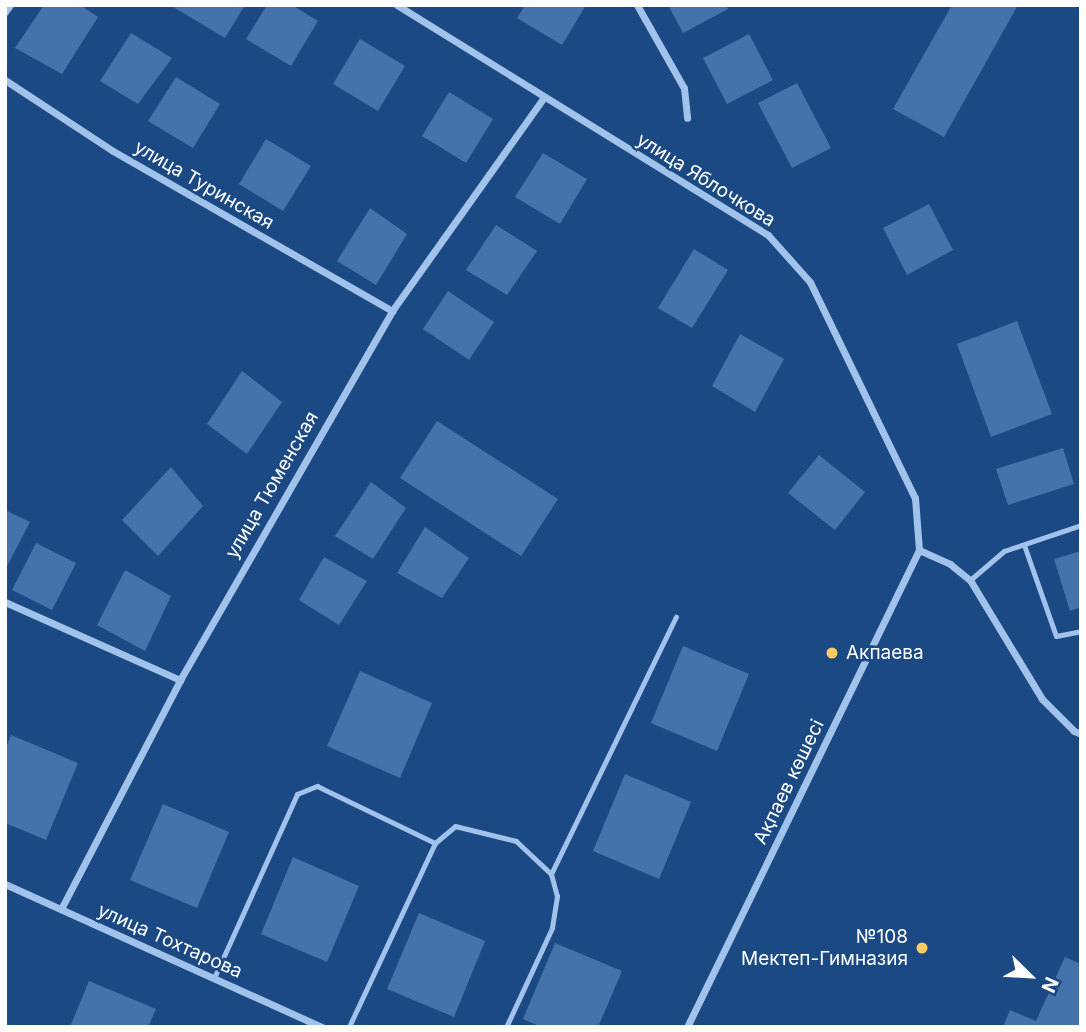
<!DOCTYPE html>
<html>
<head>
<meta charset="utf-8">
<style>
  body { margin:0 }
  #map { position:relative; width:1086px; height:1032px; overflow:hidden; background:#1b4983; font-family:Inter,sans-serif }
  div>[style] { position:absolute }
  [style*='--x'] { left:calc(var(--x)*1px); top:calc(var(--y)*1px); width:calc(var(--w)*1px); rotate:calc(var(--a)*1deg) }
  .building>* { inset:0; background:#4473ac }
  .lane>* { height:5px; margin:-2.5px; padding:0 2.5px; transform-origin:2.5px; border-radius:2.5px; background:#a1c3eb }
  .street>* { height:7px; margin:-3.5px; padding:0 3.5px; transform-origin:3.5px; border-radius:3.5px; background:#a1c3eb }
  .dots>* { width:19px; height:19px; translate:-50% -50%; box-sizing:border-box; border:4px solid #1b4983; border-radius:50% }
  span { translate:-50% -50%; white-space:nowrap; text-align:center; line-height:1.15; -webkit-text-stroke:5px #1b4983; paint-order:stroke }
  .street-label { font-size:19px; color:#fff }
  .poi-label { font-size:19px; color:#fff }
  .left { translate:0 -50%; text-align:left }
  .right { translate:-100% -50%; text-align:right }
  .frame { position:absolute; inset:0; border:7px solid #fff; pointer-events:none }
  .north { position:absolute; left:995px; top:941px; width:70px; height:70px; -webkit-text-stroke:5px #1b4983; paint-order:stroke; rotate:114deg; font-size:19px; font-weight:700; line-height:28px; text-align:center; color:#fff }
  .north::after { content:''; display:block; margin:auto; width:24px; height:32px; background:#fff; clip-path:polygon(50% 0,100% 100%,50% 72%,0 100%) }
</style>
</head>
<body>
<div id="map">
  <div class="building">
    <div style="clip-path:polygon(44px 5px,80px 5px,98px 17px,62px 74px,15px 48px)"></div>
    <div style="clip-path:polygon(170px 5px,245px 5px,225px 38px)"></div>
    <div style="clip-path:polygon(267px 5px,292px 5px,318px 21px,291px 66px,246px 39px)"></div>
    <div style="clip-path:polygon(525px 5px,586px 5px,562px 45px,517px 18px)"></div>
    <div style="clip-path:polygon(668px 5px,726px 5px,728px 9px,683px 33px)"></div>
    <div style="clip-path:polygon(952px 5px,1018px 5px,944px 137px,893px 109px)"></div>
    <div style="clip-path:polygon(131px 33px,172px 58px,138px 104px,100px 81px)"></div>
    <div style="clip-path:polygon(749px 34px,773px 80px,727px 104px,703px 58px)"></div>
    <div style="clip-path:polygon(360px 39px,405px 66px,378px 111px,333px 84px)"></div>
    <div style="clip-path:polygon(176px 77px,220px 104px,193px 148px,148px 121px)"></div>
    <div style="clip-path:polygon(797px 83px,831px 148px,792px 168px,758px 103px)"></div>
    <div style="clip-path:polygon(449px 92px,493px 119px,466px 163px,422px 136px)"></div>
    <div style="clip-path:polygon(266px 139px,311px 166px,283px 211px,239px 184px)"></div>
    <div style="clip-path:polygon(543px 153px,587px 179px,560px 224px,515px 197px)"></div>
    <div style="clip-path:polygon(929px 204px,953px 250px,907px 275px,883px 228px)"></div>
    <div style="clip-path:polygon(370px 208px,407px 234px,376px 285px,337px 261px)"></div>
    <div style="clip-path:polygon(496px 225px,537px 251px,507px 295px,466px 270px)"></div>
    <div style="clip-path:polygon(694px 249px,728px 270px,692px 328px,658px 308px)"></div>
    <div style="clip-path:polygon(448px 291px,494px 322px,469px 360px,423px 329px)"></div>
    <div style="clip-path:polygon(1017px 321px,1052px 414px,991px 437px,957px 344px)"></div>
    <div style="clip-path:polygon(740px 334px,784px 359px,755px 412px,712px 386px)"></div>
    <div style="clip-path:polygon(242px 371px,282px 402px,247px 454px,207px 424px)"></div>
    <div style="clip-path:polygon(437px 421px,558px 499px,521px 556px,400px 478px)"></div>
    <div style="clip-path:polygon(1063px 448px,1074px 484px,1008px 505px,996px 469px)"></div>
    <div style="clip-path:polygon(819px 455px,865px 492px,835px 530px,788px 493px)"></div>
    <div style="clip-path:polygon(171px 467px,203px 506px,158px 556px,122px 520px)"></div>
    <div style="clip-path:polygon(371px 482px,406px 508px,373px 559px,335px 536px)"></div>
    <div style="clip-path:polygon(5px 510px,30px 522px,5px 570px)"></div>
    <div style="clip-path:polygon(425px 527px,469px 558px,442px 598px,397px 573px)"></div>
    <div style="clip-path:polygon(36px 543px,76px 563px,52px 610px,12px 590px)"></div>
    <div style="clip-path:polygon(1081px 551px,1081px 607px,1070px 611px,1054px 559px)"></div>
    <div style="clip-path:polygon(324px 557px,367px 581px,339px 625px,299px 600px)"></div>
    <div style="clip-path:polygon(125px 570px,171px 596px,145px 651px,97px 625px)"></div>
    <div style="clip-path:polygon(683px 646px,749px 674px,717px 751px,651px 723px)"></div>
    <div style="clip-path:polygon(360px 671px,432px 703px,400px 778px,327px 746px)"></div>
    <div style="clip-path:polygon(11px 735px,78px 763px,46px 840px,5px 823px,5px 750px)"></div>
    <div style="clip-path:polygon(625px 774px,691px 802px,659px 879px,593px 851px)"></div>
    <div style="clip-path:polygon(163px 804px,229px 832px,197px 908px,130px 880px)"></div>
    <div style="clip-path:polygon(293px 857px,359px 886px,327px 962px,261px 934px)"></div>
    <div style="clip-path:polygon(419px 913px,485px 941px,454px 1017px,387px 989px)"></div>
    <div style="clip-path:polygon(555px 943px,622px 971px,598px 1027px,541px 1027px,523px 1019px)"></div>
    <div style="clip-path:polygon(1065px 957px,1081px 964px,1081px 1027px,1003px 1027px,1010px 1010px,1036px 1021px)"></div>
    <div style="clip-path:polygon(89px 981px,156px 1009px,148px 1027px,70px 1027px)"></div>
  </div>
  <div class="lane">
    <div style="--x:1024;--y:545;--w:96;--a:70.6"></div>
    <div style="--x:1056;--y:636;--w:25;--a:-11"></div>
    <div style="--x:970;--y:580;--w:45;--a:-40.5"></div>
    <div style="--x:1004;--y:551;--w:81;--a:-18.7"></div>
    <div style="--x:435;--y:843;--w:26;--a:-40"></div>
    <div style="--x:455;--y:826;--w:63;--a:13.8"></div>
    <div style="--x:516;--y:841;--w:48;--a:43.3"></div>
    <div style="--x:551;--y:874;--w:23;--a:75"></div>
    <div style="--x:557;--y:896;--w:32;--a:99"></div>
    <div style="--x:552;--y:928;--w:109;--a:114.9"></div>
    <div style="--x:551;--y:874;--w:286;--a:-64.1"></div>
    <div style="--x:214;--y:978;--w:202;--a:-65.7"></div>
    <div style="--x:297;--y:794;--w:22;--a:-22"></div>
    <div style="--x:317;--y:786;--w:131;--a:25.8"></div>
    <div style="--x:435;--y:843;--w:203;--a:115.1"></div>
  </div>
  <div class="street">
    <div style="--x:397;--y:5;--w:437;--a:31.8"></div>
    <div style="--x:768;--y:235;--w:63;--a:48.2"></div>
    <div style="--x:810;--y:282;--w:240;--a:64.1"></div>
    <div style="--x:915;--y:498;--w:52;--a:85.6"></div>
    <div style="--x:919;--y:550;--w:530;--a:115.94"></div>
    <div style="--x:637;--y:5;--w:95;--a:60.5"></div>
    <div style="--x:684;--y:88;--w:30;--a:84"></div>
    <div style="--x:5;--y:12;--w:9;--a:-54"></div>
    <div style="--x:5;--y:80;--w:129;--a:33.3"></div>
    <div style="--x:113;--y:151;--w:322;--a:29.8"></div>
    <div style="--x:919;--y:550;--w:34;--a:24"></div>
    <div style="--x:950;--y:564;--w:26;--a:39"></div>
    <div style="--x:970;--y:580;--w:139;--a:58.8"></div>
    <div style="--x:1042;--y:699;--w:45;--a:45"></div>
    <div style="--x:1074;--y:731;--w:8;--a:23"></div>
    <div style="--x:5;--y:602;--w:192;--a:24"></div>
    <div style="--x:5;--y:884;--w:348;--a:24.3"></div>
    <div style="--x:61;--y:909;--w:258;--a:-62.5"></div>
    <div style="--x:180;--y:680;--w:426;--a:-60.1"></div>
    <div style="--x:392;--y:311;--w:262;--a:-54.6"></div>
  </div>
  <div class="dots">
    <div style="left:832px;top:653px;background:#fccd5e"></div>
    <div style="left:922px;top:948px;background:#fccd5e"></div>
  </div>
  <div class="street-label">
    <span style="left:706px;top:180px;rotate:32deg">улица Яблочкова</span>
    <span style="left:204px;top:185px;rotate:30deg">улица Туринская</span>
    <span style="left:272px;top:485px;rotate:-60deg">улица Тюменская</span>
    <span style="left:789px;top:782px;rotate:-64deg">Ақпаев көшесі</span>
    <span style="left:170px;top:941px;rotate:24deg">улица Тохтарова</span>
  </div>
  <div class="poi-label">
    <span class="left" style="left:846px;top:653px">Акпаева</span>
    <span class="right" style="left:908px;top:948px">№108<br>Мектеп-Гимназия</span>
  </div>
  <div class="frame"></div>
  <div class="north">N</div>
</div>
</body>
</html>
